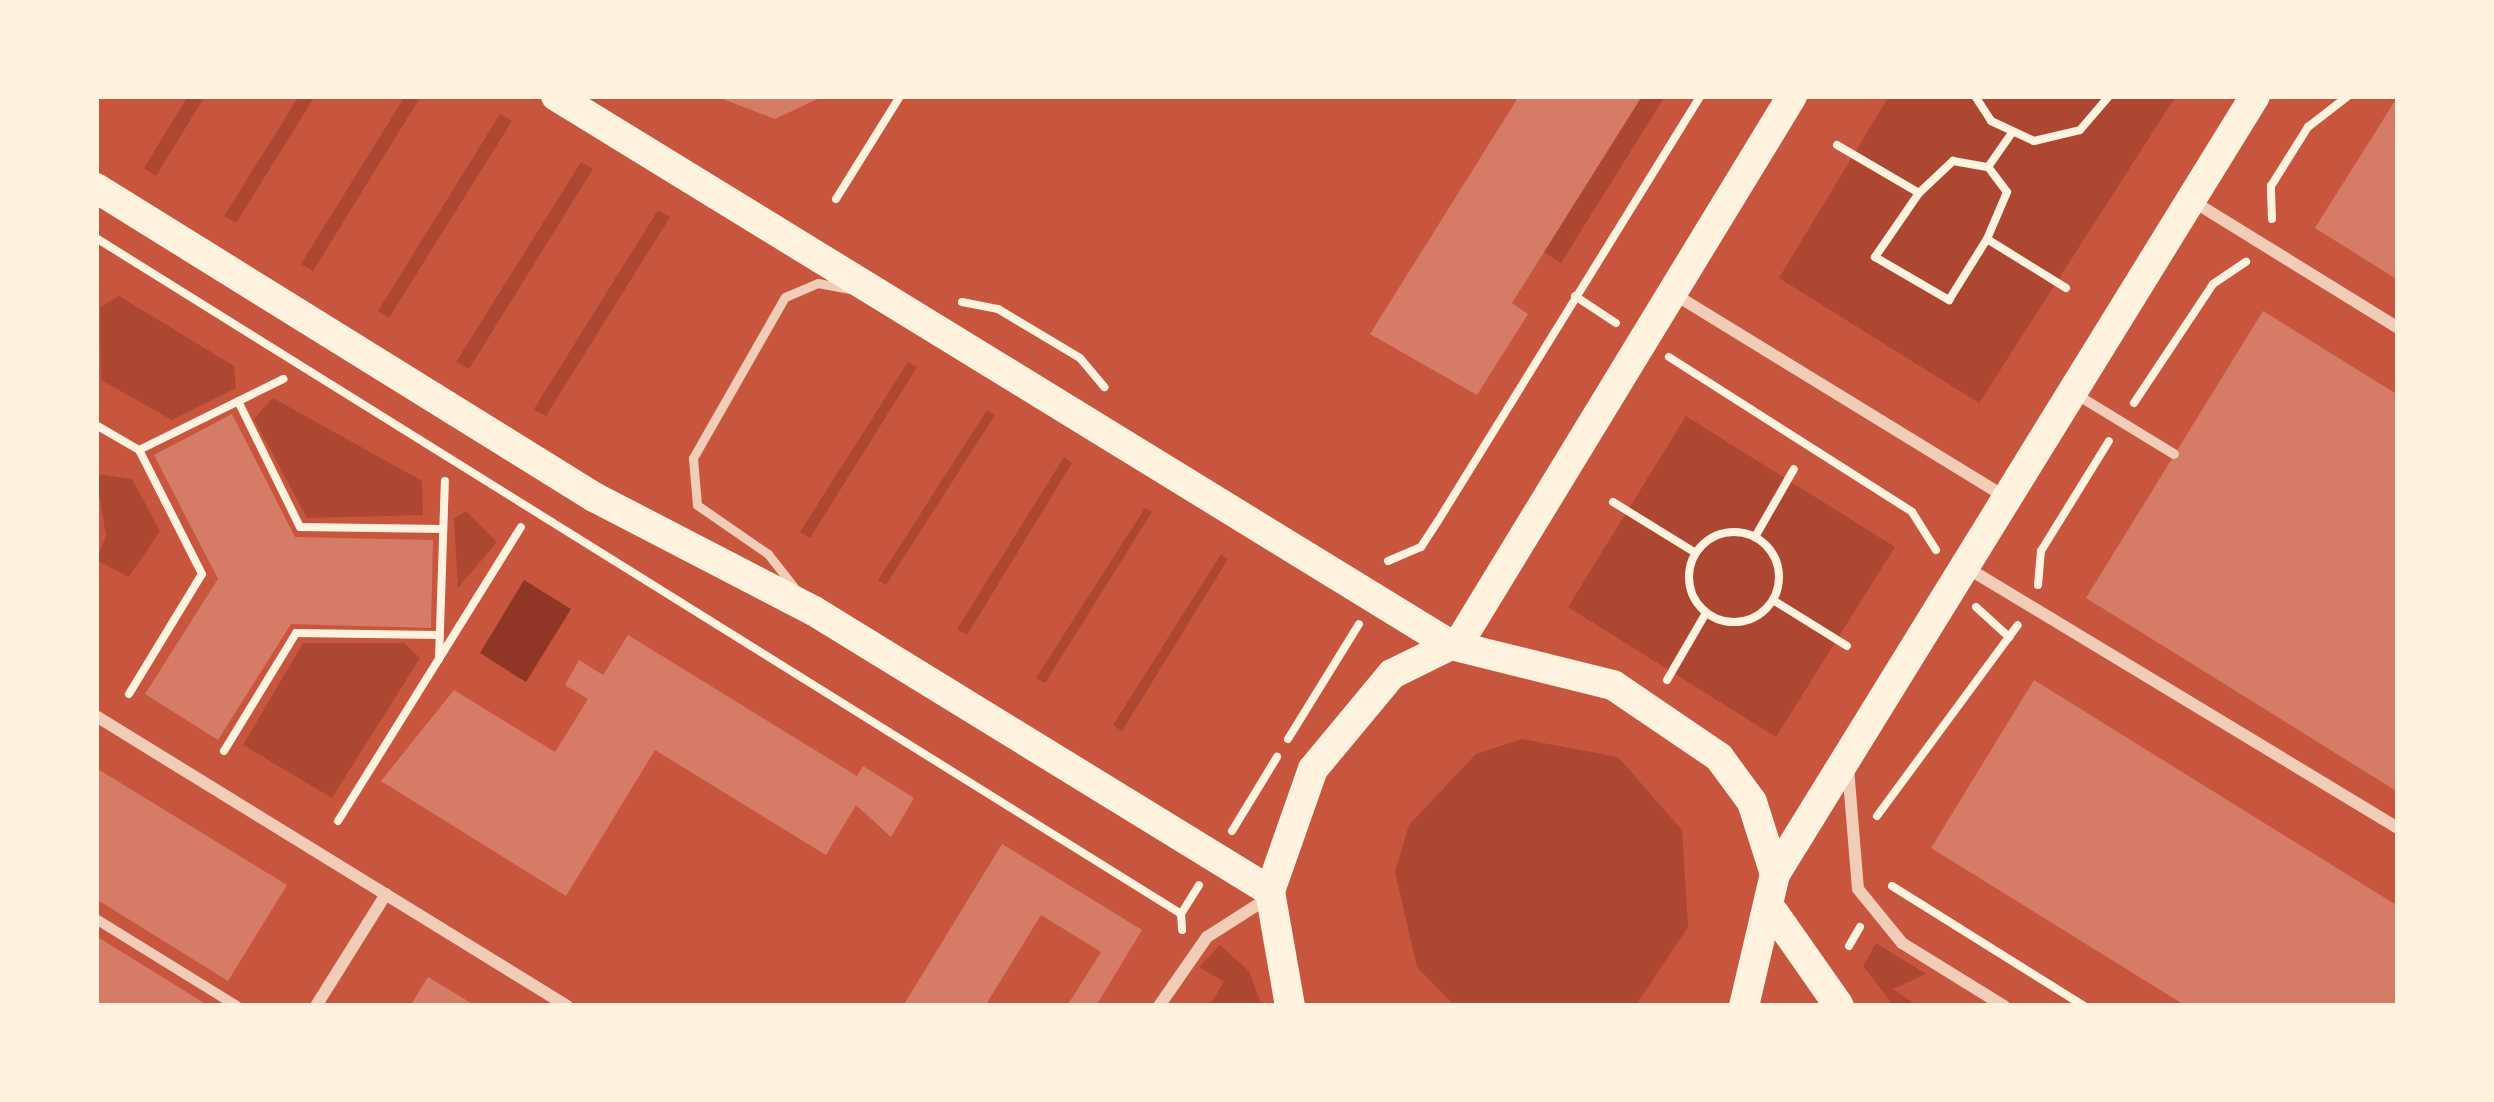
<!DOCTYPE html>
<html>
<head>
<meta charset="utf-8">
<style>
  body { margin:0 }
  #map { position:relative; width:2494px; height:1102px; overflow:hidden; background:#c8553d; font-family:"DejaVu Sans",sans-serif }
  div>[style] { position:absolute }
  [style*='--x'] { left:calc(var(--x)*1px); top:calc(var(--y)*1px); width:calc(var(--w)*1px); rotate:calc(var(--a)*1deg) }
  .green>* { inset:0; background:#ae4732 }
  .water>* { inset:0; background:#8f3625 }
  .building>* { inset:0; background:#d67c66 }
  .path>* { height:8px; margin:-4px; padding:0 4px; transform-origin:4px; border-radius:4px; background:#fff3e0 }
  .path>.ring { margin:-4px; padding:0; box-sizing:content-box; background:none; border:8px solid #fff3e0; border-radius:50% }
  .service>* { height:9px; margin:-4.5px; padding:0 4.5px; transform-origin:4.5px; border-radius:4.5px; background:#f1ccb7 }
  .pedestrian>* { height:10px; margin:-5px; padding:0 5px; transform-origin:5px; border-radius:5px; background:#f1ccb7 }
  .minor>* { height:12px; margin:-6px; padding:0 6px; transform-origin:6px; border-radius:6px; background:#f1ccb7 }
  .primary>* { height:30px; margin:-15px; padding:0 15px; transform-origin:15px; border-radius:15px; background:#fff3e0 }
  span { translate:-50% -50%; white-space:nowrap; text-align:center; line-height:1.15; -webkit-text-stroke:9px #fff3e0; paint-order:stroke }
  .frame { position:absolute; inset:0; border:99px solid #fff3e0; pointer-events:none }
</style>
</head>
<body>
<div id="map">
  <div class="green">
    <div style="clip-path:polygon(188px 96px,205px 96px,156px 176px,144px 168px)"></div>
    <div style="clip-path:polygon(299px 96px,315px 96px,236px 223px,224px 216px)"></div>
    <div style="clip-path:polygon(405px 96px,421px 96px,313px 271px,301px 264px)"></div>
    <div style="clip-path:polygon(1642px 96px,1665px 96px,1561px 263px,1544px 252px)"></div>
    <div style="clip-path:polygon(1889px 96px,2176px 96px,1979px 403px,1779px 278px)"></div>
    <div style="clip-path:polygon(500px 114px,512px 121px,389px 318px,378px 311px)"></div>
    <div style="clip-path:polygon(581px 162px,593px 169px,469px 369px,456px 362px)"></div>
    <div style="clip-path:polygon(658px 210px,670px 217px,546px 416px,534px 409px)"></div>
    <div style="clip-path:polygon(119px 296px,234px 366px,236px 388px,172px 420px,101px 380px,100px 307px)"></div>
    <div style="clip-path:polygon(908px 362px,917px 367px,810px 538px,800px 532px)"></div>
    <div style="clip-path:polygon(273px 398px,422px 481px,423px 515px,307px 518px,254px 419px)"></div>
    <div style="clip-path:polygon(987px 410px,995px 415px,886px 585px,878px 580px)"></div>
    <div style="clip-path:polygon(1686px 416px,1895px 547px,1776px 737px,1568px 607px)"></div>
    <div style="clip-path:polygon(1064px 457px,1072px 463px,967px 635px,957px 629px)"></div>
    <div style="clip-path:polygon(96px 474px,132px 479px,160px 531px,129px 577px,96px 560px,106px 536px)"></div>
    <div style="clip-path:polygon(1145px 508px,1152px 512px,1045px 683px,1036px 678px)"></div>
    <div style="clip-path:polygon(466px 511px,497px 542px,458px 588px,454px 519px)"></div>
    <div style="clip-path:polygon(1221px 554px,1228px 559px,1122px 731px,1113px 725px)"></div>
    <div style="clip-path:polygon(303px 643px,404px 643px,420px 658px,332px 798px,243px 745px)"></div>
    <div style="clip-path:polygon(1522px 739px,1618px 757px,1682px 830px,1688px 927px,1635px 1006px,1455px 1006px,1417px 967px,1395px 872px,1409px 825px,1476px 754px)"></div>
    <div style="clip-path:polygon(1876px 943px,1926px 974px,1893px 989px,1918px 1006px,1894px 1006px,1863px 966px)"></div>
    <div style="clip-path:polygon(1220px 945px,1249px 971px,1262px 1006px,1209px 1006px,1224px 982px,1199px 967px)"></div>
  </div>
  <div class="water">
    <div style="clip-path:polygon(524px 580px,571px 609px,526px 682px,480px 653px)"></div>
  </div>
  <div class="building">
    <div style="clip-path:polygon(715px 96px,824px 96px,775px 119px)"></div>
    <div style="clip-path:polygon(1519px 96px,1642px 96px,1512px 303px,1528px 314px,1477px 395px,1370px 334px)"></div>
    <div style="clip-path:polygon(2398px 96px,2398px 280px,2315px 228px)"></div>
    <div style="clip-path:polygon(2263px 311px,2398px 395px,2398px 792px,2086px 598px)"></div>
    <div style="clip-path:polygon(232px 414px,295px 537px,433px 540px,431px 628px,291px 624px,218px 740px,145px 694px,218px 579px,154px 455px)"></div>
    <div style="clip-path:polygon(628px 635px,857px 776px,863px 766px,914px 798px,891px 837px,856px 805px,826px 855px,655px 750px,566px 896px,381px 781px,454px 690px,555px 752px,588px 699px,565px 685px,579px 660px,603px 675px)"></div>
    <div style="clip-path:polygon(2034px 680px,2398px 906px,2398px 1006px,2186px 1006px,1931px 848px)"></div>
    <div style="clip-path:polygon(96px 768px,287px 885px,228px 981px,96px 899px)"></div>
    <div style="clip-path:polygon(1002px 844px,1142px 930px,1096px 1006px,1067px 1006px,1101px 952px,1041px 915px,985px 1006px,903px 1006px)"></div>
    <div style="clip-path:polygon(96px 936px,209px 1006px,96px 1006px)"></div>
    <div style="clip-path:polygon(428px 977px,476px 1006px,410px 1006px)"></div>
  </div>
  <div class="path">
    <div style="--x:1975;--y:96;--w:30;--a:57"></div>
    <div style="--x:1991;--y:121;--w:47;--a:24.9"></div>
    <div style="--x:2034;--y:141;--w:47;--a:-13.4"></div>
    <div style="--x:2080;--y:130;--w:45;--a:-49.5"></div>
    <div style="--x:1837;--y:145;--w:95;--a:30.3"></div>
    <div style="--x:1919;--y:193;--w:78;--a:124.5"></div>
    <div style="--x:1875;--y:257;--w:86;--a:30.2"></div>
    <div style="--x:1949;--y:300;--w:72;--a:-58.1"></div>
    <div style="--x:1987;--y:239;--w:93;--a:31.8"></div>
    <div style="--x:1919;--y:193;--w:47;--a:-43.3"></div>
    <div style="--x:1953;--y:161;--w:36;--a:10"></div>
    <div style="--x:1988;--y:167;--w:40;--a:-55.1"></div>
    <div style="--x:836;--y:199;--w:121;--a:-58.1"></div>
    <div style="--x:2272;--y:219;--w:33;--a:-92"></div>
    <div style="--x:2271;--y:186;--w:70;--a:-57.9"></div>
    <div style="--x:2308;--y:127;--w:51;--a:-37.8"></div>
    <div style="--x:96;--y:238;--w:1278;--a:31.92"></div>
    <div style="--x:1181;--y:914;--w:16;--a:86"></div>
    <div style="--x:1987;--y:239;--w:51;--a:-66.9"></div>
    <div style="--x:2007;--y:192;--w:31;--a:-127"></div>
    <div style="--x:1575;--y:296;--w:49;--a:33.4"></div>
    <div style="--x:962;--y:302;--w:37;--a:11"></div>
    <div style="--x:998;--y:309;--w:96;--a:30.9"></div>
    <div style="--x:1080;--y:358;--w:38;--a:50"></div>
    <div style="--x:1669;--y:357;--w:288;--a:32.5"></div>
    <div style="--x:1912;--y:512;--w:45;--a:57.7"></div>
    <div style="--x:238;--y:401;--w:140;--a:63.8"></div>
    <div style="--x:300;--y:527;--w:143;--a:0.8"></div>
    <div style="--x:2134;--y:403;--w:143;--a:-56.4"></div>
    <div style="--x:2213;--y:284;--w:40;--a:-34"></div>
    <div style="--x:96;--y:425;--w:50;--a:30.2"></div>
    <div style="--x:1613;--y:502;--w:97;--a:31.6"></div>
    <div class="ring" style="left:1689px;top:532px;width:82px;height:82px"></div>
    <div style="--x:1755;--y:537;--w:78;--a:-60.2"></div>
    <div style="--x:1388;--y:561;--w:36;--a:-23"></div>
    <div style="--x:1421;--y:547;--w:31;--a:-57"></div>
    <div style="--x:1438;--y:521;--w:499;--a:-58.3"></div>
    <div style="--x:2038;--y:585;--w:34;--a:-85"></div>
    <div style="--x:2041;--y:551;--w:129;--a:-58.3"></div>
    <div style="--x:1773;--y:600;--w:87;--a:31.9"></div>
    <div style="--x:1976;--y:607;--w:45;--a:42.3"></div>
    <div style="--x:439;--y:659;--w:178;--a:-88.1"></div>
    <div style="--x:1667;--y:680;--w:78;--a:-59.8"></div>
    <div style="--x:129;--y:694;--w:140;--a:-58.7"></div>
    <div style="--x:202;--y:574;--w:139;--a:-116.9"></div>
    <div style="--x:139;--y:450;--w:161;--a:-26.2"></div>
    <div style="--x:1288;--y:739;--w:135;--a:-58.3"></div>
    <div style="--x:224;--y:751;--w:138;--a:-58.6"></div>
    <div style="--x:296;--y:633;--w:143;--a:0.8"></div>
    <div style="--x:1877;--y:816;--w:237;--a:-53.6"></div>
    <div style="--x:338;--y:821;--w:346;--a:-58.1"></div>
    <div style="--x:1232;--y:831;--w:87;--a:-58.7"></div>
    <div style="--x:1892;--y:886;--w:226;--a:32"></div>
    <div style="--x:1181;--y:914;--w:34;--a:-58"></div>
    <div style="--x:1849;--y:946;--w:22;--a:-60"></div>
  </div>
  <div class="service">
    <div style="--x:797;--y:591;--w:47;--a:-128.1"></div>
    <div style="--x:768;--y:554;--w:86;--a:-145.4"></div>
    <div style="--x:697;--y:505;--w:47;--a:-94.9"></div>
    <div style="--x:693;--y:458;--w:185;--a:-60.3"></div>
    <div style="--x:785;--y:297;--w:36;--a:-23"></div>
    <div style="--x:818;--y:283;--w:31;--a:11"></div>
  </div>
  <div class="pedestrian">
    <div style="--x:2074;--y:393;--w:117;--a:31.4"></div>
    <div style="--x:96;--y:919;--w:166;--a:31.7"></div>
  </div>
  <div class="minor">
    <div style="--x:2191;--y:200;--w:243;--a:31.7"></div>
    <div style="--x:1674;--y:294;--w:387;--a:31.5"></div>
    <div style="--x:1964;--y:566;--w:507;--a:31.12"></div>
    <div style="--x:96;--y:716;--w:553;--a:31.62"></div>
    <div style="--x:1848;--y:768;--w:121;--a:85.3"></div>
    <div style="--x:1858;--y:889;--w:70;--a:50.8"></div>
    <div style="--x:1902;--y:943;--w:120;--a:31.7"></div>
    <div style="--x:316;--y:1006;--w:132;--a:-58"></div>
    <div style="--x:1159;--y:1006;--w:84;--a:-55.2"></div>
    <div style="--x:1207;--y:937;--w:72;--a:-32.6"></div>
  </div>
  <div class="primary">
    <div style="--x:556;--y:96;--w:1050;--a:31.53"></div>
    <div style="--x:96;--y:188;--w:586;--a:31.82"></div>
    <div style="--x:594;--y:497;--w:248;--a:27.4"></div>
    <div style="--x:814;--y:611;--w:535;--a:31.55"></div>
    <div style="--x:1457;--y:646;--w:644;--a:-58.65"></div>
    <div style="--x:1775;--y:874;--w:914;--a:-58.33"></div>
    <div style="--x:1774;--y:913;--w:113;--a:55"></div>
    <div style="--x:1290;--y:1006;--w:117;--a:-99.9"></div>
    <div style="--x:1270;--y:891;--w:129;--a:-70.6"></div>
    <div style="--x:1313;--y:769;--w:124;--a:-50.3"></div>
    <div style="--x:1392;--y:674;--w:66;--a:-26.2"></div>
    <div style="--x:1451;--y:645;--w:167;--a:13.9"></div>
    <div style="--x:1613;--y:685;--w:128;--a:34.2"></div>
    <div style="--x:1719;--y:757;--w:56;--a:53.7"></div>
    <div style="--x:1752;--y:802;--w:76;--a:72.3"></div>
    <div style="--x:1775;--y:874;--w:136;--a:103.2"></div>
  </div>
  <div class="frame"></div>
</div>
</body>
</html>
